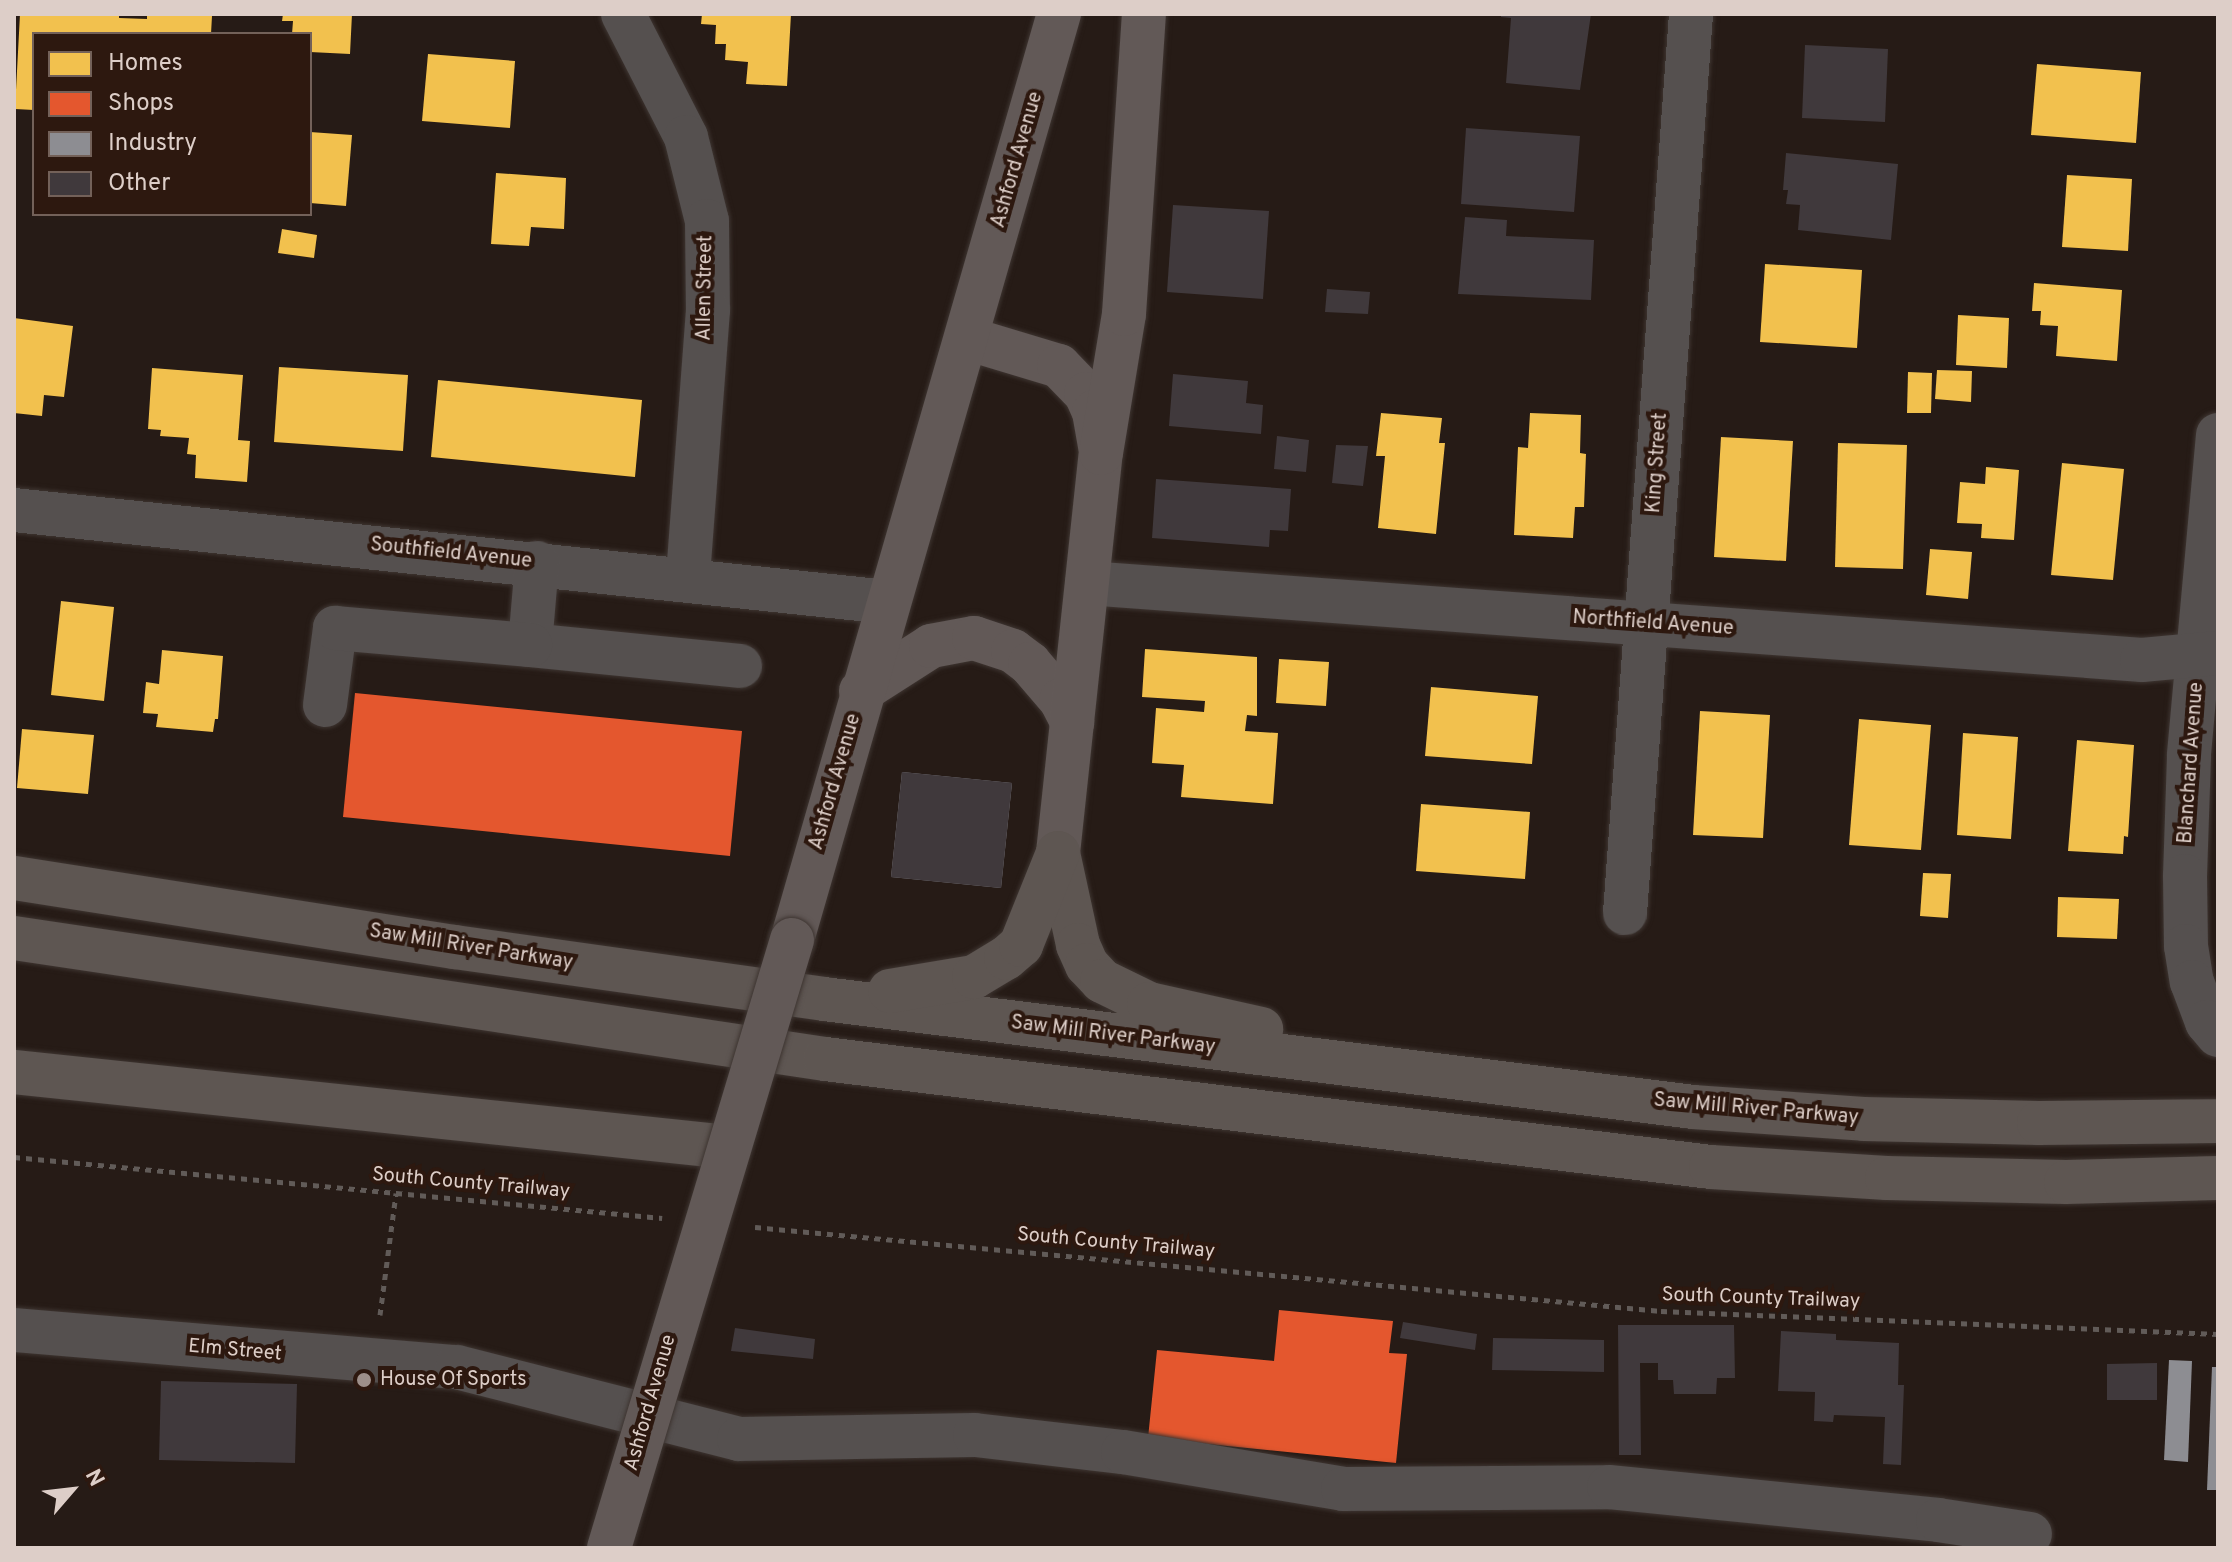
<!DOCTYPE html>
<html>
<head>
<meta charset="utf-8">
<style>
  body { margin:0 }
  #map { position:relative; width:2232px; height:1562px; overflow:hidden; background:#261b16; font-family:Overpass,sans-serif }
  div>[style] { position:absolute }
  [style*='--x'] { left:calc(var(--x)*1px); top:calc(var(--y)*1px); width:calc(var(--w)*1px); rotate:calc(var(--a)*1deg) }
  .homes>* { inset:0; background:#f2c14e }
  .shops>* { inset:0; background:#e4572e }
  .industry>* { inset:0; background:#8d8d92 }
  .building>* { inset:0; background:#40393c }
  .path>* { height:5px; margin-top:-2.5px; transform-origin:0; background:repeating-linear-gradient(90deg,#615b58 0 6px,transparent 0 12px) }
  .roads { filter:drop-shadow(0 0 2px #3e3531) drop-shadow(0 0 2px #3e3531) }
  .minor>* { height:44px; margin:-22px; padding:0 22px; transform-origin:22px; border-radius:22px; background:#55504f }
  .major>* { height:44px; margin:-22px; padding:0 22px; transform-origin:22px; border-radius:22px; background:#625957 }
  .highway>* { height:44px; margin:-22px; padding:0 22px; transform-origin:22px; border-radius:22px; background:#5e5652 }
  .bridges { filter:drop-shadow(0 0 2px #3e3531) drop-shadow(0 0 2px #3e3531) }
  .major-bridge>* { height:44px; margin:-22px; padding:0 22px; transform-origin:22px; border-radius:22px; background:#625957 }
  .dots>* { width:22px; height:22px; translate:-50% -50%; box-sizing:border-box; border:4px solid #2d180f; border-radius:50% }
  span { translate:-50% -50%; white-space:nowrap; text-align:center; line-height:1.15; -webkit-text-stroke:8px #2d180f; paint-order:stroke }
  .street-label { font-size:20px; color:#ddcec8 }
  .poi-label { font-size:20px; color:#ddcec8 }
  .left { translate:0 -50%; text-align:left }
  .frame { position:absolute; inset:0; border:16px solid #ddcec8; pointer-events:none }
  .legend { position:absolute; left:32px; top:32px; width:280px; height:184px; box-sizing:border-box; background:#2d180f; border:2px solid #736159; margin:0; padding:10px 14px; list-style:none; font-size:24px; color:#ddcec8 }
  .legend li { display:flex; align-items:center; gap:16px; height:40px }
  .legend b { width:40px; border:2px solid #736159 }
  .north { position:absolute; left:32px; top:1450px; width:80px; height:80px; -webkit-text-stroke:6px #2d180f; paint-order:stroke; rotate:62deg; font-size:22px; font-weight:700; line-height:32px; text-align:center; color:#ddcec8 }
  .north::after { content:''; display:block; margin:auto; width:28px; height:36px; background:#ddcec8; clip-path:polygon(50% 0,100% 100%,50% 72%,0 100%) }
</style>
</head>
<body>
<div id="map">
  <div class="homes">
    <div style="clip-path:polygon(20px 14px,119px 14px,119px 18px,147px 19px,147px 14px,212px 16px,211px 34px,34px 34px,34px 110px,15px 109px)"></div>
    <div style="clip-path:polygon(283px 14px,352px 14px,350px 54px,310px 52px,310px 34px,292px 34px,293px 21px,282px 21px)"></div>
    <div style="clip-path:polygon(702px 14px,791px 14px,787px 86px,746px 84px,748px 62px,725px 60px,726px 44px,715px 44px,716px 25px,701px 24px)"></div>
    <div style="clip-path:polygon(428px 54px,515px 61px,510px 128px,422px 121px)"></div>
    <div style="clip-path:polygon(2037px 64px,2141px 72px,2136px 143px,2031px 135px)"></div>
    <div style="clip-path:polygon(310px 132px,352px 135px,346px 206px,310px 203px)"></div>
    <div style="clip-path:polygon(496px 173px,566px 178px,564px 229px,531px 227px,529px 246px,491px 244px)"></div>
    <div style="clip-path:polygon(2067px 175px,2132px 179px,2128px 251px,2062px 247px)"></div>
    <div style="clip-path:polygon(282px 229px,317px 235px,314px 258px,278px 253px)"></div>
    <div style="clip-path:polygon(1765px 264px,1862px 270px,1857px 348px,1760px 342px)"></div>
    <div style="clip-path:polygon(2034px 283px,2122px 290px,2117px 361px,2056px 356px,2058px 326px,2040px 325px,2041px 311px,2032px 311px)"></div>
    <div style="clip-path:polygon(1958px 315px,2009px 318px,2007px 368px,1956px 365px)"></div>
    <div style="clip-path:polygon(14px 318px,73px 326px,64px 397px,44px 395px,42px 416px,14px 413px)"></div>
    <div style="clip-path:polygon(279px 367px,408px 375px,403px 451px,274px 442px)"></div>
    <div style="clip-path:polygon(152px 368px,243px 375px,238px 440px,250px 441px,247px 482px,195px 478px,196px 455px,187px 454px,189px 438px,160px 436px,161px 430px,148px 429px)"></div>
    <div style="clip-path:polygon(1937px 370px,1972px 371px,1971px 402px,1935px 399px)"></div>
    <div style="clip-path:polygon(1908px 372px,1932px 373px,1931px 413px,1907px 413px)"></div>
    <div style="clip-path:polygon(438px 380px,642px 400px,635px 477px,431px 457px)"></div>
    <div style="clip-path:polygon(1381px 413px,1442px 418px,1439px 443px,1445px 443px,1436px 534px,1378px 528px,1385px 456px,1376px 456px)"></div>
    <div style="clip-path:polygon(1530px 413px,1581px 415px,1580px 453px,1586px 454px,1584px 507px,1575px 507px,1573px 538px,1514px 535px,1518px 447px,1528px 448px)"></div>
    <div style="clip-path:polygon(1721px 437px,1793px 441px,1786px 561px,1714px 557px)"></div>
    <div style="clip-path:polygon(1838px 443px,1907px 445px,1903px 569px,1835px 567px)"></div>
    <div style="clip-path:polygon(2062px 463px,2124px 469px,2113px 580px,2051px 575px)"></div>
    <div style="clip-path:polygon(1986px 467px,2019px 470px,2014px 540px,1981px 538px,1982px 524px,1957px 523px,1960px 482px,1985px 484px)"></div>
    <div style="clip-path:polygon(1930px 549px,1972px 552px,1968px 599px,1926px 595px)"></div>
    <div style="clip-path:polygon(61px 601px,114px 607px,104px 701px,51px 695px)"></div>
    <div style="clip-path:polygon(1145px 649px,1257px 657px,1257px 716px,1247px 715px,1245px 731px,1278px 733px,1273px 804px,1181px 797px,1184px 765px,1152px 763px,1156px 708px,1204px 712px,1205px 701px,1142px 697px)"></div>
    <div style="clip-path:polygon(162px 650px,223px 656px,218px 719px,215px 719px,213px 732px,156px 727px,158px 714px,143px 713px,146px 682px,159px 684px)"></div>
    <div style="clip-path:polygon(1279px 659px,1329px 662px,1326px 706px,1276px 703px)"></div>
    <div style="clip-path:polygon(1431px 687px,1538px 696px,1532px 764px,1425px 756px)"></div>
    <div style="clip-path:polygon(1700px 711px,1770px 715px,1763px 838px,1693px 835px)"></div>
    <div style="clip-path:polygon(1859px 719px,1931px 725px,1921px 850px,1849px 845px)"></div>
    <div style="clip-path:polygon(22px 729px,94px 735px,88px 794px,17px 788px)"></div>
    <div style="clip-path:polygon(1963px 733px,2018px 737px,2011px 839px,1957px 835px)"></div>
    <div style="clip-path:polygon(2077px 740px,2134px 745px,2128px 837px,2124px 836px,2123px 854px,2068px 851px)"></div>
    <div style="clip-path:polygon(1421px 804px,1530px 812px,1525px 879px,1416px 871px)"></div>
    <div style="clip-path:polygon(1923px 873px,1951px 874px,1948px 918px,1920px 916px)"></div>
    <div style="clip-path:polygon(2058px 897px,2119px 899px,2117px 939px,2057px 937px)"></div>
  </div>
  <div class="shops">
    <div style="clip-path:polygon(355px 693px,742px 731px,730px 856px,343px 817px)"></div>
    <div style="clip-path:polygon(1279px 1310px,1393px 1321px,1389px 1353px,1407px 1354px,1396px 1463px,1148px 1438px,1157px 1350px,1274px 1361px)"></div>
  </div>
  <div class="industry">
    <div style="clip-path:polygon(902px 772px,1012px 783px,1001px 888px,891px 877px)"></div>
    <div style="clip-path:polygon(2169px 1360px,2192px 1361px,2188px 1462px,2164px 1460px)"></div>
    <div style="clip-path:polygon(2212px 1367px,2218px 1367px,2218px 1490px,2207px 1490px)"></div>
  </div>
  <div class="building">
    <div style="clip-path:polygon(1501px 14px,1591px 14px,1580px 90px,1506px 83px,1511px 18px,1501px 17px)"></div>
    <div style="clip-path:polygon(1805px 45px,1888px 49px,1885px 122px,1802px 118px)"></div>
    <div style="clip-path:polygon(1466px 128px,1580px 136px,1574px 212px,1461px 204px)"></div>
    <div style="clip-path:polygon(1786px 153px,1898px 164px,1891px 240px,1798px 230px,1800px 205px,1786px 204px,1788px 190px,1783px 190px)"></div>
    <div style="clip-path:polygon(1173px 205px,1269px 211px,1263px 299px,1167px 292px)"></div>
    <div style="clip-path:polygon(1465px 217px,1507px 220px,1506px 236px,1594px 240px,1591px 300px,1458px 294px)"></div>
    <div style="clip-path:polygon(1327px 289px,1370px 292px,1368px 314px,1325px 312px)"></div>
    <div style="clip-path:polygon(1173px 374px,1248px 381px,1246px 403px,1263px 405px,1261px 434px,1169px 426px)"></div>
    <div style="clip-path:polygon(1277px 436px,1309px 440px,1306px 472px,1274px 469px)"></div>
    <div style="clip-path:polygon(1336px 445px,1368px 446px,1363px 486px,1332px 483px)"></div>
    <div style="clip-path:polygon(1156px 479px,1291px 489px,1288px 531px,1270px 530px,1269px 547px,1152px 538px)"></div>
    <div style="clip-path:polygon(902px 772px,1012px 783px,1001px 888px,891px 877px)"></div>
    <div style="clip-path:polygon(1403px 1322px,1477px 1334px,1475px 1350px,1400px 1338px)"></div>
    <div style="clip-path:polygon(1618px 1325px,1734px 1325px,1735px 1378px,1717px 1378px,1716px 1394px,1674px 1394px,1673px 1380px,1658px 1380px,1658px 1363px,1640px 1363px,1641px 1455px,1619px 1455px)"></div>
    <div style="clip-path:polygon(735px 1328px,815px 1339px,813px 1359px,731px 1351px)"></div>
    <div style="clip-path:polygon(1781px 1331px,1836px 1334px,1836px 1340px,1899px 1343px,1898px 1385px,1904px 1385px,1901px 1465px,1883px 1464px,1885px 1417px,1834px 1415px,1833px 1422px,1814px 1421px,1815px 1392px,1778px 1391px)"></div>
    <div style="clip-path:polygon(1493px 1338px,1604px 1340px,1604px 1372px,1492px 1370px)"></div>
    <div style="clip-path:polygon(2157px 1363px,2157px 1400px,2107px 1400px,2107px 1364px)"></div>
    <div style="clip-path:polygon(161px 1381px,297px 1384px,295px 1463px,159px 1460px)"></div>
  </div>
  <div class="path">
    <div style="--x:14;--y:1157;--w:651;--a:5.38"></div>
    <div style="--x:755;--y:1227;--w:910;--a:5.3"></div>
    <div style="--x:1661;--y:1311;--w:557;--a:2.36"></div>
    <div style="--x:380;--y:1315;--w:123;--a:-82.5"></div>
  </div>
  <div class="roads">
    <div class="minor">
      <div style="--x:623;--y:14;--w:138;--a:62.9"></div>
      <div style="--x:686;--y:137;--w:87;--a:76"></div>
      <div style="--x:707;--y:221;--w:89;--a:89.4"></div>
      <div style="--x:708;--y:310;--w:270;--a:94.3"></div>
      <div style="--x:2218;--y:435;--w:322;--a:95.2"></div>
      <div style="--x:2189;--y:756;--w:120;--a:91.9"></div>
      <div style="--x:2185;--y:876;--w:70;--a:89.2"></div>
      <div style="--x:2186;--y:946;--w:36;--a:81"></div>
      <div style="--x:2192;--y:982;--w:43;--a:69.4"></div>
      <div style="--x:2207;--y:1022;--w:17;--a:50"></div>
      <div style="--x:14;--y:510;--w:879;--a:6.01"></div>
      <div style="--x:537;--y:563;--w:82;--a:94.9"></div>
      <div style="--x:530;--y:645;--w:211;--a:5.7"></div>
      <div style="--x:1087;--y:583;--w:1058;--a:4.17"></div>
      <div style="--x:2142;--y:660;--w:76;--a:-5.3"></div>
      <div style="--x:325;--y:705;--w:78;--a:-82.6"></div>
      <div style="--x:335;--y:628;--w:196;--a:5"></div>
      <div style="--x:1625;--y:913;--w:901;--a:-85.8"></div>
      <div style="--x:14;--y:1330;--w:445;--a:4.8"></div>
      <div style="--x:457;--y:1367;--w:291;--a:14.3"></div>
      <div style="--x:739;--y:1439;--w:236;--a:-1"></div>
      <div style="--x:975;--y:1435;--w:149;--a:6.6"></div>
      <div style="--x:1123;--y:1452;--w:223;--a:9.5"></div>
      <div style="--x:1343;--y:1489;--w:266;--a:-0.4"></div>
      <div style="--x:1609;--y:1487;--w:331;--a:5.7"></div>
      <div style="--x:1938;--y:1520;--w:93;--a:8.7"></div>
    </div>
    <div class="major">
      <div style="--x:966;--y:338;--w:97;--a:16.8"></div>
      <div style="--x:1059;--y:366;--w:39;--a:46"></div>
      <div style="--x:1086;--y:394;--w:20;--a:66"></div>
      <div style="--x:1094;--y:412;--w:35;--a:80"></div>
      <div style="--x:861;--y:691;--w:83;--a:-32.7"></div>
      <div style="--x:931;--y:646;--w:44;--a:-10.5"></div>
      <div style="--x:974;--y:638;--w:41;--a:18.4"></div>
      <div style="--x:1013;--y:651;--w:21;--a:37"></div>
      <div style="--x:1030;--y:664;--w:48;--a:49.3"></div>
      <div style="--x:1061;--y:700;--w:25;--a:63"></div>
      <div style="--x:1058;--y:853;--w:402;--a:-83.9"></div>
      <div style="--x:1101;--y:453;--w:141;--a:-80.6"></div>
      <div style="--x:1124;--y:314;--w:301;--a:-86.2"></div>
      <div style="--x:792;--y:940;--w:964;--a:-73.92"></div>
    </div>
    <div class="highway">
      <div style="--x:1058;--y:853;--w:94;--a:77.7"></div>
      <div style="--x:1078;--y:945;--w:22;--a:66"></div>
      <div style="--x:1087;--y:965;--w:22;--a:47"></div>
      <div style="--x:1102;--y:981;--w:52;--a:26.1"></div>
      <div style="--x:1149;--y:1004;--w:115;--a:12.6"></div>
      <div style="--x:14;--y:878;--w:446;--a:8.9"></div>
      <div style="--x:455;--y:947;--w:373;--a:8"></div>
      <div style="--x:824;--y:999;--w:876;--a:7.08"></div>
      <div style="--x:1693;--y:1107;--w:171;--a:4"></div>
      <div style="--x:1864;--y:1119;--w:175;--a:1.3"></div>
      <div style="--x:2039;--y:1123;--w:179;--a:-0.6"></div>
      <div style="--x:14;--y:938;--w:820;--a:8.49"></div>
      <div style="--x:825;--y:1059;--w:893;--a:6.95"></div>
      <div style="--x:1711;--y:1167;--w:176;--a:3.6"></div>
      <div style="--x:1887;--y:1178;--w:179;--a:1.3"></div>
      <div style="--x:2066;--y:1182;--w:152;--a:-1.5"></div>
      <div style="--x:890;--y:991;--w:85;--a:-9.5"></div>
      <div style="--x:974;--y:977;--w:37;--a:-31"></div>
      <div style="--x:1006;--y:958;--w:20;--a:-41"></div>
      <div style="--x:1021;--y:945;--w:99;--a:-68.1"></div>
      <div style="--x:14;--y:1072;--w:717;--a:6"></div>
    </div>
  </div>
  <div class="bridges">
    <div class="major-bridge">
      <div style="--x:609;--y:1548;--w:635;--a:-73.25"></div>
    </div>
  </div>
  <div class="dots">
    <div style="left:364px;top:1380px;background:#9d8f8a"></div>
  </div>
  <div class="street-label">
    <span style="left:1018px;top:160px;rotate:-74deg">Ashford Avenue</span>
    <span style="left:706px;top:288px;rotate:-89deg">Allen Street</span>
    <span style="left:1658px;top:463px;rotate:-86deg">King Street</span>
    <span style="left:451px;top:554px;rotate:6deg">Southfield Avenue</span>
    <span style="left:1653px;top:624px;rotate:4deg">Northfield Avenue</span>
    <span style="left:2192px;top:763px;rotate:-86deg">Blanchard Avenue</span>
    <span style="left:836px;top:782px;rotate:-74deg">Ashford Avenue</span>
    <span style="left:471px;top:948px;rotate:9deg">Saw Mill River Parkway</span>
    <span style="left:1113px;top:1036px;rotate:7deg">Saw Mill River Parkway</span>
    <span style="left:1756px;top:1110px;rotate:5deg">Saw Mill River Parkway</span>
    <span style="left:471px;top:1184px;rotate:5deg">South County Trailway</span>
    <span style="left:1116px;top:1244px;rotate:5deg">South County Trailway</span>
    <span style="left:1761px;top:1299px;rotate:2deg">South County Trailway</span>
    <span style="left:235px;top:1351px;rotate:5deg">Elm Street</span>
    <span style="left:651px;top:1403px;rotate:-74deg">Ashford Avenue</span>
  </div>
  <div class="poi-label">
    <span class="left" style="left:380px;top:1380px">House Of Sports</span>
  </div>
  <div class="frame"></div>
  <ul class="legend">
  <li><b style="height:22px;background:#f2c14e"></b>Homes</li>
  <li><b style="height:22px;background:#e4572e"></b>Shops</li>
  <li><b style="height:22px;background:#8d8d92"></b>Industry</li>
  <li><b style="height:22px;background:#40393c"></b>Other</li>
  </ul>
  <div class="north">N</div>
</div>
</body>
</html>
